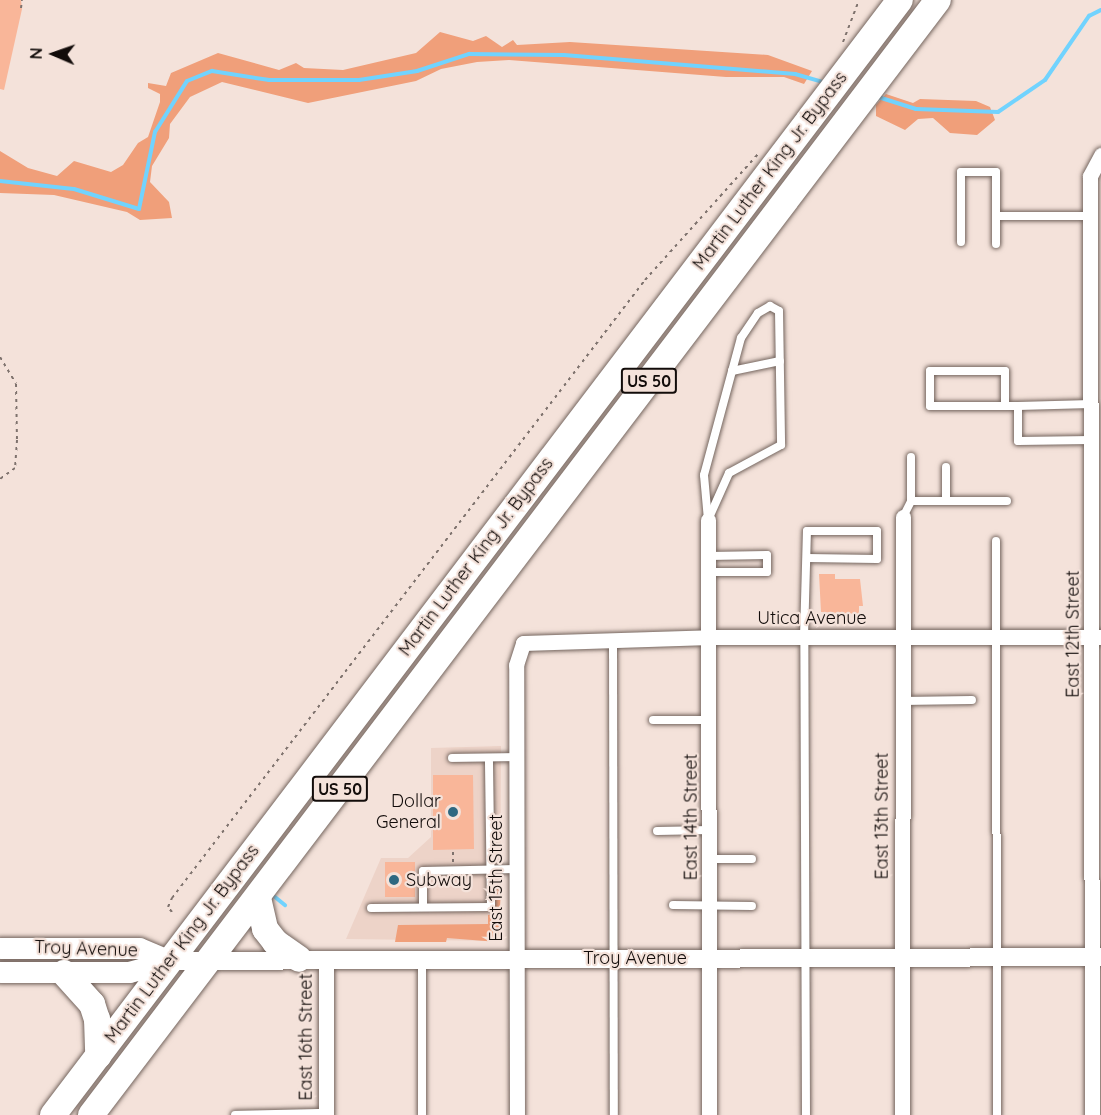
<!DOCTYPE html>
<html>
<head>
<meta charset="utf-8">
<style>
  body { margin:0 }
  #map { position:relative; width:1101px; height:1115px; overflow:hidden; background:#f4e2da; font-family:Quicksand,sans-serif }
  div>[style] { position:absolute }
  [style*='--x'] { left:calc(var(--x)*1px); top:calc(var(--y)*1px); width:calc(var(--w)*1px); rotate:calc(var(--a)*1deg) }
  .built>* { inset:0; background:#edd3c8 }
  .green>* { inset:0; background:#f09f7a }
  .stream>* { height:4px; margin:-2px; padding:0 2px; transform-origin:2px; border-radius:2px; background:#71d3fe }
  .building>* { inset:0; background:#f9b699 }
  .path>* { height:2px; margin-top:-1px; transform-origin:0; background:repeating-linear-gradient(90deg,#7e726d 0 3px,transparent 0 7.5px) }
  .roads { filter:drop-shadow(0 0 2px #74655e) drop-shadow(0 0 2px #74655e) }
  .service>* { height:8px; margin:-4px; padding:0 4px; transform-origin:4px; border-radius:4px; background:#fff }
  .minor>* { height:15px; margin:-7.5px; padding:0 7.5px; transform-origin:7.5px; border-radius:7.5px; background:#fff }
  .tertiary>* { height:18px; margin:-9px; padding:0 9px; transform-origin:9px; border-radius:9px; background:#fff }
  .secondary>* { height:21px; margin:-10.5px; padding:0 10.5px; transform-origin:10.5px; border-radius:10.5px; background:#fff }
  .trunk>* { height:26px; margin:-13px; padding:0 13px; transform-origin:13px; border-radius:13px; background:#fff }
  .dots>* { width:16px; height:16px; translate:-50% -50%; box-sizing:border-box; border:3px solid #f4e2da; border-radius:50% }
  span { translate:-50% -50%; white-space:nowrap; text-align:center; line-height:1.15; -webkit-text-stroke:4.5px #f4e2da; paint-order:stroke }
  .shield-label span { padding:2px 4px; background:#f4e2da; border:2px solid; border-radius:4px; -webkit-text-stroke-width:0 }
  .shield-label { font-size:16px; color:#120c0a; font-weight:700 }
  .street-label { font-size:18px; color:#120c0a }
  .poi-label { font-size:18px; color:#120c0a }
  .right { translate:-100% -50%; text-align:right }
  .left { translate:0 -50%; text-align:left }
  .north { position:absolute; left:24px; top:24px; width:60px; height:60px; -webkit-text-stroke:4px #f4e2da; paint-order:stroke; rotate:272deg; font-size:16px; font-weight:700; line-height:24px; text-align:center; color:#120c0a }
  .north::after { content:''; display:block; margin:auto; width:21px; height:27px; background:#120c0a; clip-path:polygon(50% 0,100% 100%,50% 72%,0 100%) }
</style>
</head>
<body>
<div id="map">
  <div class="built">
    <div style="clip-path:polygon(501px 746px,500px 941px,346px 939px,381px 858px,408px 858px,431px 837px,431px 748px)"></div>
  </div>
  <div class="green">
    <div style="clip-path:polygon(440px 32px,473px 41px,486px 36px,502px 47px,513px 40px,517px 45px,570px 42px,768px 55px,812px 71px,804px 84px,784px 77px,726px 77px,509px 60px,477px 62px,441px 69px,416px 81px,308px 103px,222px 82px,190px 97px,170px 124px,169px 138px,152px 166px,150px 182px,169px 202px,172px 218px,140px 220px,127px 212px,54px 195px,0 193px,0 151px,28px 168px,57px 176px,74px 161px,111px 172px,123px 165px,138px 143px,148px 137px,160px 102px,160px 94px,148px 88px,148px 83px,166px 86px,171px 73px,218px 53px,279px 70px,296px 63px,304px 68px,343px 70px,416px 53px)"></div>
    <div style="clip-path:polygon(886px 94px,913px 103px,920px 99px,976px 101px,990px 107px,995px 120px,977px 135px,950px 133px,933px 118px,918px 119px,905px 130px,876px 116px,876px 105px)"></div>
    <div style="clip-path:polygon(495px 881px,501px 888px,498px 942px,447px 938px,446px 942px,395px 942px,398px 925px,488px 924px,488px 915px,495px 914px)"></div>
  </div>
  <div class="stream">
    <div style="--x:875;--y:96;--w:43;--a:17.6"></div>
    <div style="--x:916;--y:109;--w:82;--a:2.1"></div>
    <div style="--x:998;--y:112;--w:57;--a:-34.2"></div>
    <div style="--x:1045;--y:80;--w:78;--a:-55.5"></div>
    <div style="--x:1089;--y:16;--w:13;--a:-27"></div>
    <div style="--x:0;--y:181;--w:74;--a:6.2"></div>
    <div style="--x:74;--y:189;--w:68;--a:17.1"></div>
    <div style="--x:139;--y:209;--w:79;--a:-78.3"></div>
    <div style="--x:155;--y:132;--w:60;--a:-57.9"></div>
    <div style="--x:187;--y:81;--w:27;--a:-22"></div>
    <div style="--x:212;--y:71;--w:58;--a:9"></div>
    <div style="--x:269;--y:80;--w:90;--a:0"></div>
    <div style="--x:359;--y:80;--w:59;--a:-8.8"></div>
    <div style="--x:417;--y:71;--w:55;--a:-18.1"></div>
    <div style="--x:469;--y:54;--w:95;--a:0.6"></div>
    <div style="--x:564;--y:55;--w:232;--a:4.7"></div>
    <div style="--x:795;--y:74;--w:33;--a:16"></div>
    <div style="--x:275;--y:897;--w:13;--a:39"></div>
  </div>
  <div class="building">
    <div style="clip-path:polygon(0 0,21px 0,22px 9px,4px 90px,0 89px)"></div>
    <div style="clip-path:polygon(819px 574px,835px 574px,835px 579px,860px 579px,863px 606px,859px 606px,859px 614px,821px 612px)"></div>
    <div style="clip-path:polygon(433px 775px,473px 775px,474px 849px,433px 850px)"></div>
    <div style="clip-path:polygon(385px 862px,415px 862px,415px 897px,385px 897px)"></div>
  </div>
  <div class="path">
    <div style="--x:21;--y:8;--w:8;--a:-83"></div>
    <div style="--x:843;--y:42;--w:45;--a:-69.1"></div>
    <div style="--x:0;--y:357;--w:31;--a:59"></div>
    <div style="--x:16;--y:384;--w:56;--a:89"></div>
    <div style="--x:17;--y:440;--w:28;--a:94"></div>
    <div style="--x:15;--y:468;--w:19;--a:144"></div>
    <div style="--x:453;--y:862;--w:10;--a:-90"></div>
    <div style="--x:172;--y:912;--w:6;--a:-129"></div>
    <div style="--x:168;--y:907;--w:10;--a:-66"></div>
    <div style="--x:172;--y:898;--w:778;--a:-52.57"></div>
    <div style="--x:645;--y:280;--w:172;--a:-48.1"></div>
  </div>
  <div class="roads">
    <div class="service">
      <div style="--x:996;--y:216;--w:28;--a:90"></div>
      <div style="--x:961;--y:242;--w:70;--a:-90"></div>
      <div style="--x:961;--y:172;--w:35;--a:0"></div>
      <div style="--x:996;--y:172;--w:44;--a:90"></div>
      <div style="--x:996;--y:216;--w:94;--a:0"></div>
      <div style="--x:770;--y:306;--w:10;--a:29"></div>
      <div style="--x:779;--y:311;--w:134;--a:89.1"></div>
      <div style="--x:781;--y:445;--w:59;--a:151.7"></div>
      <div style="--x:729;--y:473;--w:51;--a:114.1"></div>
      <div style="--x:708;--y:520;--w:45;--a:-95.1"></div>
      <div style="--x:704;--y:475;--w:142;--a:-74.9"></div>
      <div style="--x:741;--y:338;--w:30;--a:-56"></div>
      <div style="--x:758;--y:313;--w:14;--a:-30"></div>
      <div style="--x:732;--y:371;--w:49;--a:-11.8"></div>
      <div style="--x:1091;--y:404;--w:73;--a:178.4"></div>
      <div style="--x:1018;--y:406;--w:35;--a:90"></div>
      <div style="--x:1018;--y:441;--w:73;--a:-0.8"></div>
      <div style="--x:1005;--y:406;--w:35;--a:-90"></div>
      <div style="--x:1005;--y:371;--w:75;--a:180"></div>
      <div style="--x:930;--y:371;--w:35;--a:90"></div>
      <div style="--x:930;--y:406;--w:88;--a:0"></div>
      <div style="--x:911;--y:501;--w:96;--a:0"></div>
      <div style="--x:946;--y:501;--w:34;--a:-90"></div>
      <div style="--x:903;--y:517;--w:18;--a:-63"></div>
      <div style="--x:911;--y:501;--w:44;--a:-90"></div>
      <div style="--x:996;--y:541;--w:574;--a:89.9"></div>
      <div style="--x:709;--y:556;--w:58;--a:-1"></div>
      <div style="--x:767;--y:555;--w:17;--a:90"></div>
      <div style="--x:767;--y:572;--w:58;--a:180"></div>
      <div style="--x:613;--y:640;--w:475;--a:89.9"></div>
      <div style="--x:902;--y:701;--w:70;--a:-0.8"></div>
      <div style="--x:653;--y:720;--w:56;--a:0"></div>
      <div style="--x:452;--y:758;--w:64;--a:-0.9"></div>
      <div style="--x:657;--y:831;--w:53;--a:-1.1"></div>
      <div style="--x:710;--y:859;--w:42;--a:0"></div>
      <div style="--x:673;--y:905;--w:79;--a:0.7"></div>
      <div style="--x:423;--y:907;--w:36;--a:-90"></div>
      <div style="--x:423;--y:871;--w:93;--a:-1.2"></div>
      <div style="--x:371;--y:908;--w:120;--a:-0.5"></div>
      <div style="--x:491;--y:907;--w:149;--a:-90.8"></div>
      <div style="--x:235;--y:1115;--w:91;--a:-1.3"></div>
      <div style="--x:422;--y:1115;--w:154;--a:-90"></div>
      <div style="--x:806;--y:1115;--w:478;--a:-90.2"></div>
      <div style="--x:804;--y:637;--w:106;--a:-88.4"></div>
      <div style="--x:807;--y:531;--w:70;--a:0"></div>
      <div style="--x:877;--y:531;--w:28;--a:90"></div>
      <div style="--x:877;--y:559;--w:70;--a:-179.2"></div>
    </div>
    <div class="minor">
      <div style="--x:708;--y:520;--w:595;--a:89.9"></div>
      <div style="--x:326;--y:959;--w:156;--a:90"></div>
      <div style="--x:517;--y:1115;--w:450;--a:-90.1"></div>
      <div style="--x:516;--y:665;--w:23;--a:-72"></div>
      <div style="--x:523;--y:643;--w:187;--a:-1.8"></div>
      <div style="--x:710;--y:637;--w:391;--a:0"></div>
      <div style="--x:902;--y:1115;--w:598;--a:-89.9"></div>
      <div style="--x:1092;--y:1115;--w:939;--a:-90.12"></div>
      <div style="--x:1090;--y:176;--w:24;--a:-62"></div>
    </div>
    <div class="tertiary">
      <div style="--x:170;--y:961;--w:931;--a:-0.25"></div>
    </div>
    <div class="secondary">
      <div style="--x:0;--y:948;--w:139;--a:0"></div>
      <div style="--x:139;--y:948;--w:34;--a:23"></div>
      <div style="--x:0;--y:972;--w:129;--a:0"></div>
      <div style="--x:129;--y:972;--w:42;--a:-15"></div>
    </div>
    <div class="trunk">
      <div style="--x:258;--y:898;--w:32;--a:77"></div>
      <div style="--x:265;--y:929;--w:16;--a:52"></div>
      <div style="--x:275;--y:942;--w:29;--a:35"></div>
      <div style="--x:64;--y:973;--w:42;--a:47.9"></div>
      <div style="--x:92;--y:1004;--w:16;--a:72"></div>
      <div style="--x:97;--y:1019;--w:37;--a:88"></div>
      <div style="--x:53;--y:1115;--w:1400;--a:-52.78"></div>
      <div style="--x:91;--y:1115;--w:1400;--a:-52.78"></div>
    </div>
  </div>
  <div class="dots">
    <div style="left:453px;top:812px;background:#2e6881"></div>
    <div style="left:394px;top:880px;background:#2e6881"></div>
  </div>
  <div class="shield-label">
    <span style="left:649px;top:381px">US 50</span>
    <span style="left:340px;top:789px">US 50</span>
  </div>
  <div class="street-label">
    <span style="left:770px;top:171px;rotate:-53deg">Martin Luther King Jr. Bypass</span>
    <span style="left:476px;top:557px;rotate:-53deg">Martin Luther King Jr. Bypass</span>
    <span style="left:812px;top:618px">Utica Avenue</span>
    <span style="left:1073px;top:634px;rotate:-90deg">East 12th Street</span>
    <span style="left:882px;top:816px;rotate:-90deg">East 13th Street</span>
    <span style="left:691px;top:817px;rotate:-90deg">East 14th Street</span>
    <span style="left:496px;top:878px;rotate:-90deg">East 15th Street</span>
    <span style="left:182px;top:944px;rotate:-53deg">Martin Luther King Jr. Bypass</span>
    <span style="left:86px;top:949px;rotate:2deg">Troy Avenue</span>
    <span style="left:635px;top:958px">Troy Avenue</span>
    <span style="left:306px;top:1037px;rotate:-90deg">East 16th Street</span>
  </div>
  <div class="poi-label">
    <span class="right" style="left:441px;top:812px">Dollar<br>General</span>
    <span class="left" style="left:406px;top:880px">Subway</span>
  </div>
  <div class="north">N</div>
</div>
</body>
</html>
